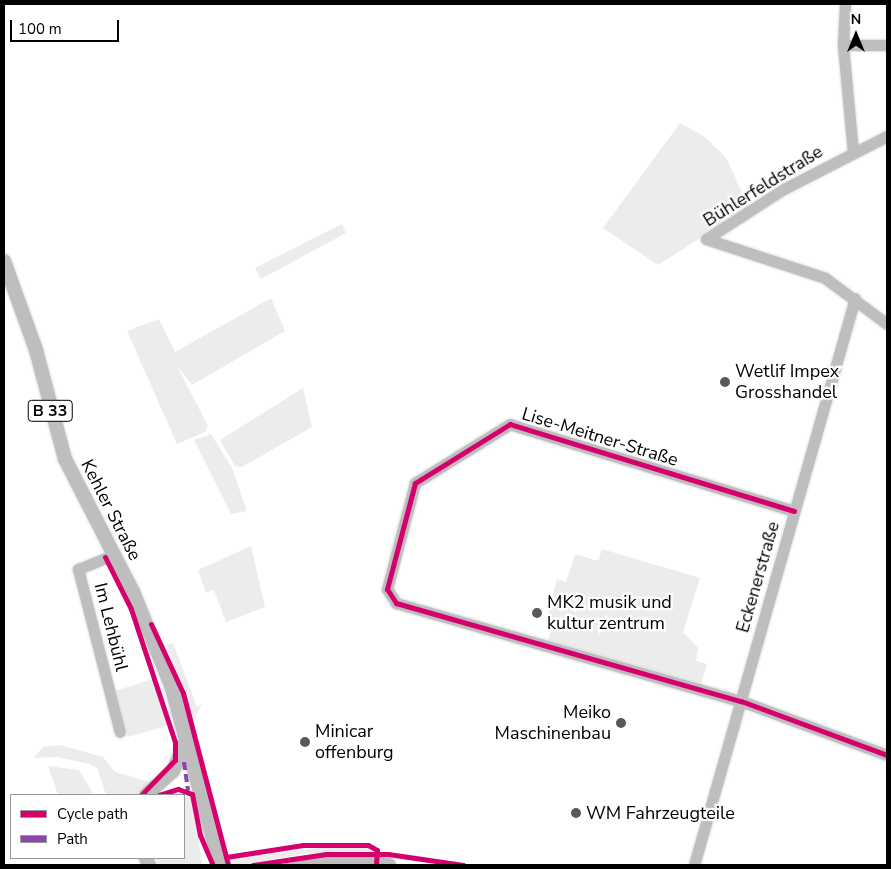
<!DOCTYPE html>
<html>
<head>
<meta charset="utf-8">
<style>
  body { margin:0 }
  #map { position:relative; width:891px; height:869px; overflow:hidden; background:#fff; font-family:"Nunito Sans",sans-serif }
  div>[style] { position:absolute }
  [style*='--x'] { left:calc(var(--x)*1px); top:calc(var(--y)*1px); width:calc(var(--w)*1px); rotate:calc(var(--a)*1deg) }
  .green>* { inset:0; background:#ececec }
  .roads { filter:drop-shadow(0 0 1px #dbdbdb) drop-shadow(0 0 1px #dbdbdb) }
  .minor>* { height:11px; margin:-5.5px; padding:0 5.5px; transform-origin:5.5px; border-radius:5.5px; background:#bebebe }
  .major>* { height:14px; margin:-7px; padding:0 7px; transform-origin:7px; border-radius:7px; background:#bebebe }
  .quiet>* { height:4px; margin-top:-2px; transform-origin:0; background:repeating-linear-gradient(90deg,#8e44ad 0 8px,transparent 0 12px) }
  .cycleway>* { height:5px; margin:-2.5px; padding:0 2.5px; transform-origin:2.5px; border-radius:2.5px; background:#d6006c }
  .dots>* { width:14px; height:14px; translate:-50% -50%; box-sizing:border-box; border:2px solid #fff; border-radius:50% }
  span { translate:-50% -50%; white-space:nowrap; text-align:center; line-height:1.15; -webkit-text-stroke:4.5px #fff; paint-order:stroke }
  .shield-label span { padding:1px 4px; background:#fff; border:1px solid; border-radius:4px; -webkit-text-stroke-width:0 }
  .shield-label { font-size:16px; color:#000; font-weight:700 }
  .street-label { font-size:18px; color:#000 }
  .poi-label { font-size:18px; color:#000 }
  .left { translate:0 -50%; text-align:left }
  .right { translate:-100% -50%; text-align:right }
  .frame { position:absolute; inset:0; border:5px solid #000; pointer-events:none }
  .legend { position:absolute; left:10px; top:794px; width:175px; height:65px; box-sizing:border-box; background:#fff; border:1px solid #999; margin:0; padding:6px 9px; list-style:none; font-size:15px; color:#000 }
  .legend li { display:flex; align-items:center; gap:10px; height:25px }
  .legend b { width:25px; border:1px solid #999 }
  .north { position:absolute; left:831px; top:10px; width:50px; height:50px; -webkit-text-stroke:4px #fff; paint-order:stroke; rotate:0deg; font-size:14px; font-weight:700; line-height:20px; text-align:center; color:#000 }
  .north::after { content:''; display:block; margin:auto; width:18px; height:22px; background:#000; clip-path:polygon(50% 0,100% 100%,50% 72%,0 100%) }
  .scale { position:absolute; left:10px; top:20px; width:109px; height:22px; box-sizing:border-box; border:2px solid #000; border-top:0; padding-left:6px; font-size:15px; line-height:18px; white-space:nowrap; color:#000; -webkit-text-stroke:4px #fff; paint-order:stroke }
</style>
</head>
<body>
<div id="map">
  <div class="green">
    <div style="clip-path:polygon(680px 123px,705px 137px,726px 158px,749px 207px,658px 265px,603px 228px)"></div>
    <div style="clip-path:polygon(342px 224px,346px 233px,261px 279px,255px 268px)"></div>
    <div style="clip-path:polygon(271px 298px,285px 331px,192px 385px,177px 366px,208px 426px,205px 432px,177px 444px,127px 331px,159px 319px,175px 352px)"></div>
    <div style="clip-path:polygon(303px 388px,312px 427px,242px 467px,235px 466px,220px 440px)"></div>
    <div style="clip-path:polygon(211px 434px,232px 468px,247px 511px,231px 514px,194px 440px)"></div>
    <div style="clip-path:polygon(251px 546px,265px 607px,226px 622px,214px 590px,206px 593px,198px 570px)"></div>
    <div style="clip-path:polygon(602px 549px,700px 578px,683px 632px,698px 648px,696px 661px,707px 664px,701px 684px,548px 641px,554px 621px,548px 614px,557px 579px,566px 582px,575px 554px,598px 561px)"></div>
    <div style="clip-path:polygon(173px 643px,197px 707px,202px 704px,193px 721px,168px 651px,167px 645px)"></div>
    <div style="clip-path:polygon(156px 678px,170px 725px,128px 737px,115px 691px)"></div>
    <div style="clip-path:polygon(60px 745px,103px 757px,115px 772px,149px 782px,137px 795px,106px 795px,97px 768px,89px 764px,57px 757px,34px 758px,43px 747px)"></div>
    <div style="clip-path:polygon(48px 766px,79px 770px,94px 795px,58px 795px)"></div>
    <div style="clip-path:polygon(173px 790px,193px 799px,202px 865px,158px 865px,156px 858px,184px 858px,184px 795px,161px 795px)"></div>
    <div style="clip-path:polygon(328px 847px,368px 847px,371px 852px,302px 854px,247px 865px,231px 865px,229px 858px)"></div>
  </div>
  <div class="roads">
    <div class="minor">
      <div style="--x:845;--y:4;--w:41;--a:92.8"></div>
      <div style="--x:843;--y:45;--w:107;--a:84.7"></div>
      <div style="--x:843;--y:45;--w:44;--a:0"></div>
      <div style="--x:887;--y:136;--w:118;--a:152.8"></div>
      <div style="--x:782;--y:190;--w:90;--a:147.2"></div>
      <div style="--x:706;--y:239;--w:125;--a:18.1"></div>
      <div style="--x:825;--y:278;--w:77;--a:36.6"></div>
      <div style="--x:794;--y:511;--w:297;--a:-163"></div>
      <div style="--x:510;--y:424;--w:112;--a:148.2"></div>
      <div style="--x:415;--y:483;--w:110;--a:104.8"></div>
      <div style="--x:387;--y:589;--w:17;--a:57"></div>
      <div style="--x:396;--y:603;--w:359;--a:15.9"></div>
      <div style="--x:741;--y:701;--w:156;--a:20.3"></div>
      <div style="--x:113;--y:555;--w:38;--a:158"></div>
      <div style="--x:78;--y:569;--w:168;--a:75.6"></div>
      <div style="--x:694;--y:865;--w:589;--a:-74.15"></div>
    </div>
    <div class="major">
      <div style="--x:4;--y:261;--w:95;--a:70.2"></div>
      <div style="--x:36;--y:350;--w:113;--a:75.1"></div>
      <div style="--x:65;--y:459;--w:149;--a:62.9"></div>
      <div style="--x:133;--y:592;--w:100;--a:67.8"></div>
      <div style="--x:171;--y:685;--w:187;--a:74.8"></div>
      <div style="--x:146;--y:795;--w:36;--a:-42"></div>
      <div style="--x:173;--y:771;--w:34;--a:-67"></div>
      <div style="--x:146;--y:858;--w:8;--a:67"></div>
      <div style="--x:292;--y:865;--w:59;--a:-3.9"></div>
      <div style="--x:351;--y:861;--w:38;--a:6"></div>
    </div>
  </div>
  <div class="quiet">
    <div style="--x:184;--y:762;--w:29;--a:82"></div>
  </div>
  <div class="cycleway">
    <div style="--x:794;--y:511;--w:297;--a:-163"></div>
    <div style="--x:510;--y:424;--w:112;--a:148.2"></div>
    <div style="--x:415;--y:483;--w:110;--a:104.8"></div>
    <div style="--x:387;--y:589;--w:17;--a:57"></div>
    <div style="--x:396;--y:603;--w:359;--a:15.9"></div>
    <div style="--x:741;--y:701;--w:156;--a:20.3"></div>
    <div style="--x:105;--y:557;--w:58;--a:63.4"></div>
    <div style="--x:131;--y:609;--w:140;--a:71.7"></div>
    <div style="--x:175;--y:742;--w:18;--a:90"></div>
    <div style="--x:175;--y:760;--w:49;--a:134.2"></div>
    <div style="--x:151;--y:624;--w:76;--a:65.1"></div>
    <div style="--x:183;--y:693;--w:178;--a:75.3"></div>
    <div style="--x:159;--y:795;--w:20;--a:-18"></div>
    <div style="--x:178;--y:789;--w:15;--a:20"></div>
    <div style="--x:192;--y:794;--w:42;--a:79"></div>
    <div style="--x:200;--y:835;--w:33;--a:67"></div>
    <div style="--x:226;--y:857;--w:78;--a:-8.9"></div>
    <div style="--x:303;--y:845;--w:65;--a:0"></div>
    <div style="--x:368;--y:845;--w:10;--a:29"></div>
    <div style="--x:377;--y:850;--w:15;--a:94"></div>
    <div style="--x:253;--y:865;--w:74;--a:-8.6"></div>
    <div style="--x:326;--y:854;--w:62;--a:0"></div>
    <div style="--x:388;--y:854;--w:76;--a:8.3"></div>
  </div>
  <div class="dots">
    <div style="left:725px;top:382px;background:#595959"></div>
    <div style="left:537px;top:613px;background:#595959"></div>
    <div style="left:621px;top:723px;background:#595959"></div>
    <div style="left:305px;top:742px;background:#595959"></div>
    <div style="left:576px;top:813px;background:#595959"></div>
  </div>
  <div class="shield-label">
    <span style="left:50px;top:411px">B 33</span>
  </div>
  <div class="street-label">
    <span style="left:763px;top:186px;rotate:-32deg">Bühlerfeldstraße</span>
    <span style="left:600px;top:437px;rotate:17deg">Lise-Meitner-Straße</span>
    <span style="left:111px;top:510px;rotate:63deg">Kehler Straße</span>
    <span style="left:758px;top:577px;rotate:-74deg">Eckenerstraße</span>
    <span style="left:111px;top:627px;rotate:76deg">Im Lehbühl</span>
  </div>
  <div class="poi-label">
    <span class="left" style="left:735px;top:382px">Wetlif Impex<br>Grosshandel</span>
    <span class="left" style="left:547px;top:613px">MK2 musik und<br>kultur zentrum</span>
    <span class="right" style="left:611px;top:723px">Meiko<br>Maschinenbau</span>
    <span class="left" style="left:315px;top:742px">Minicar<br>offenburg</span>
    <span class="left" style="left:586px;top:813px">WM Fahrzeugteile</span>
  </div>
  <div class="frame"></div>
  <ul class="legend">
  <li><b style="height:6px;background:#d6006c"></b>Cycle path</li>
  <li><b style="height:6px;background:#8e44ad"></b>Path</li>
  </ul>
  <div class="north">N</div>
  <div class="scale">100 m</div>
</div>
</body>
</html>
